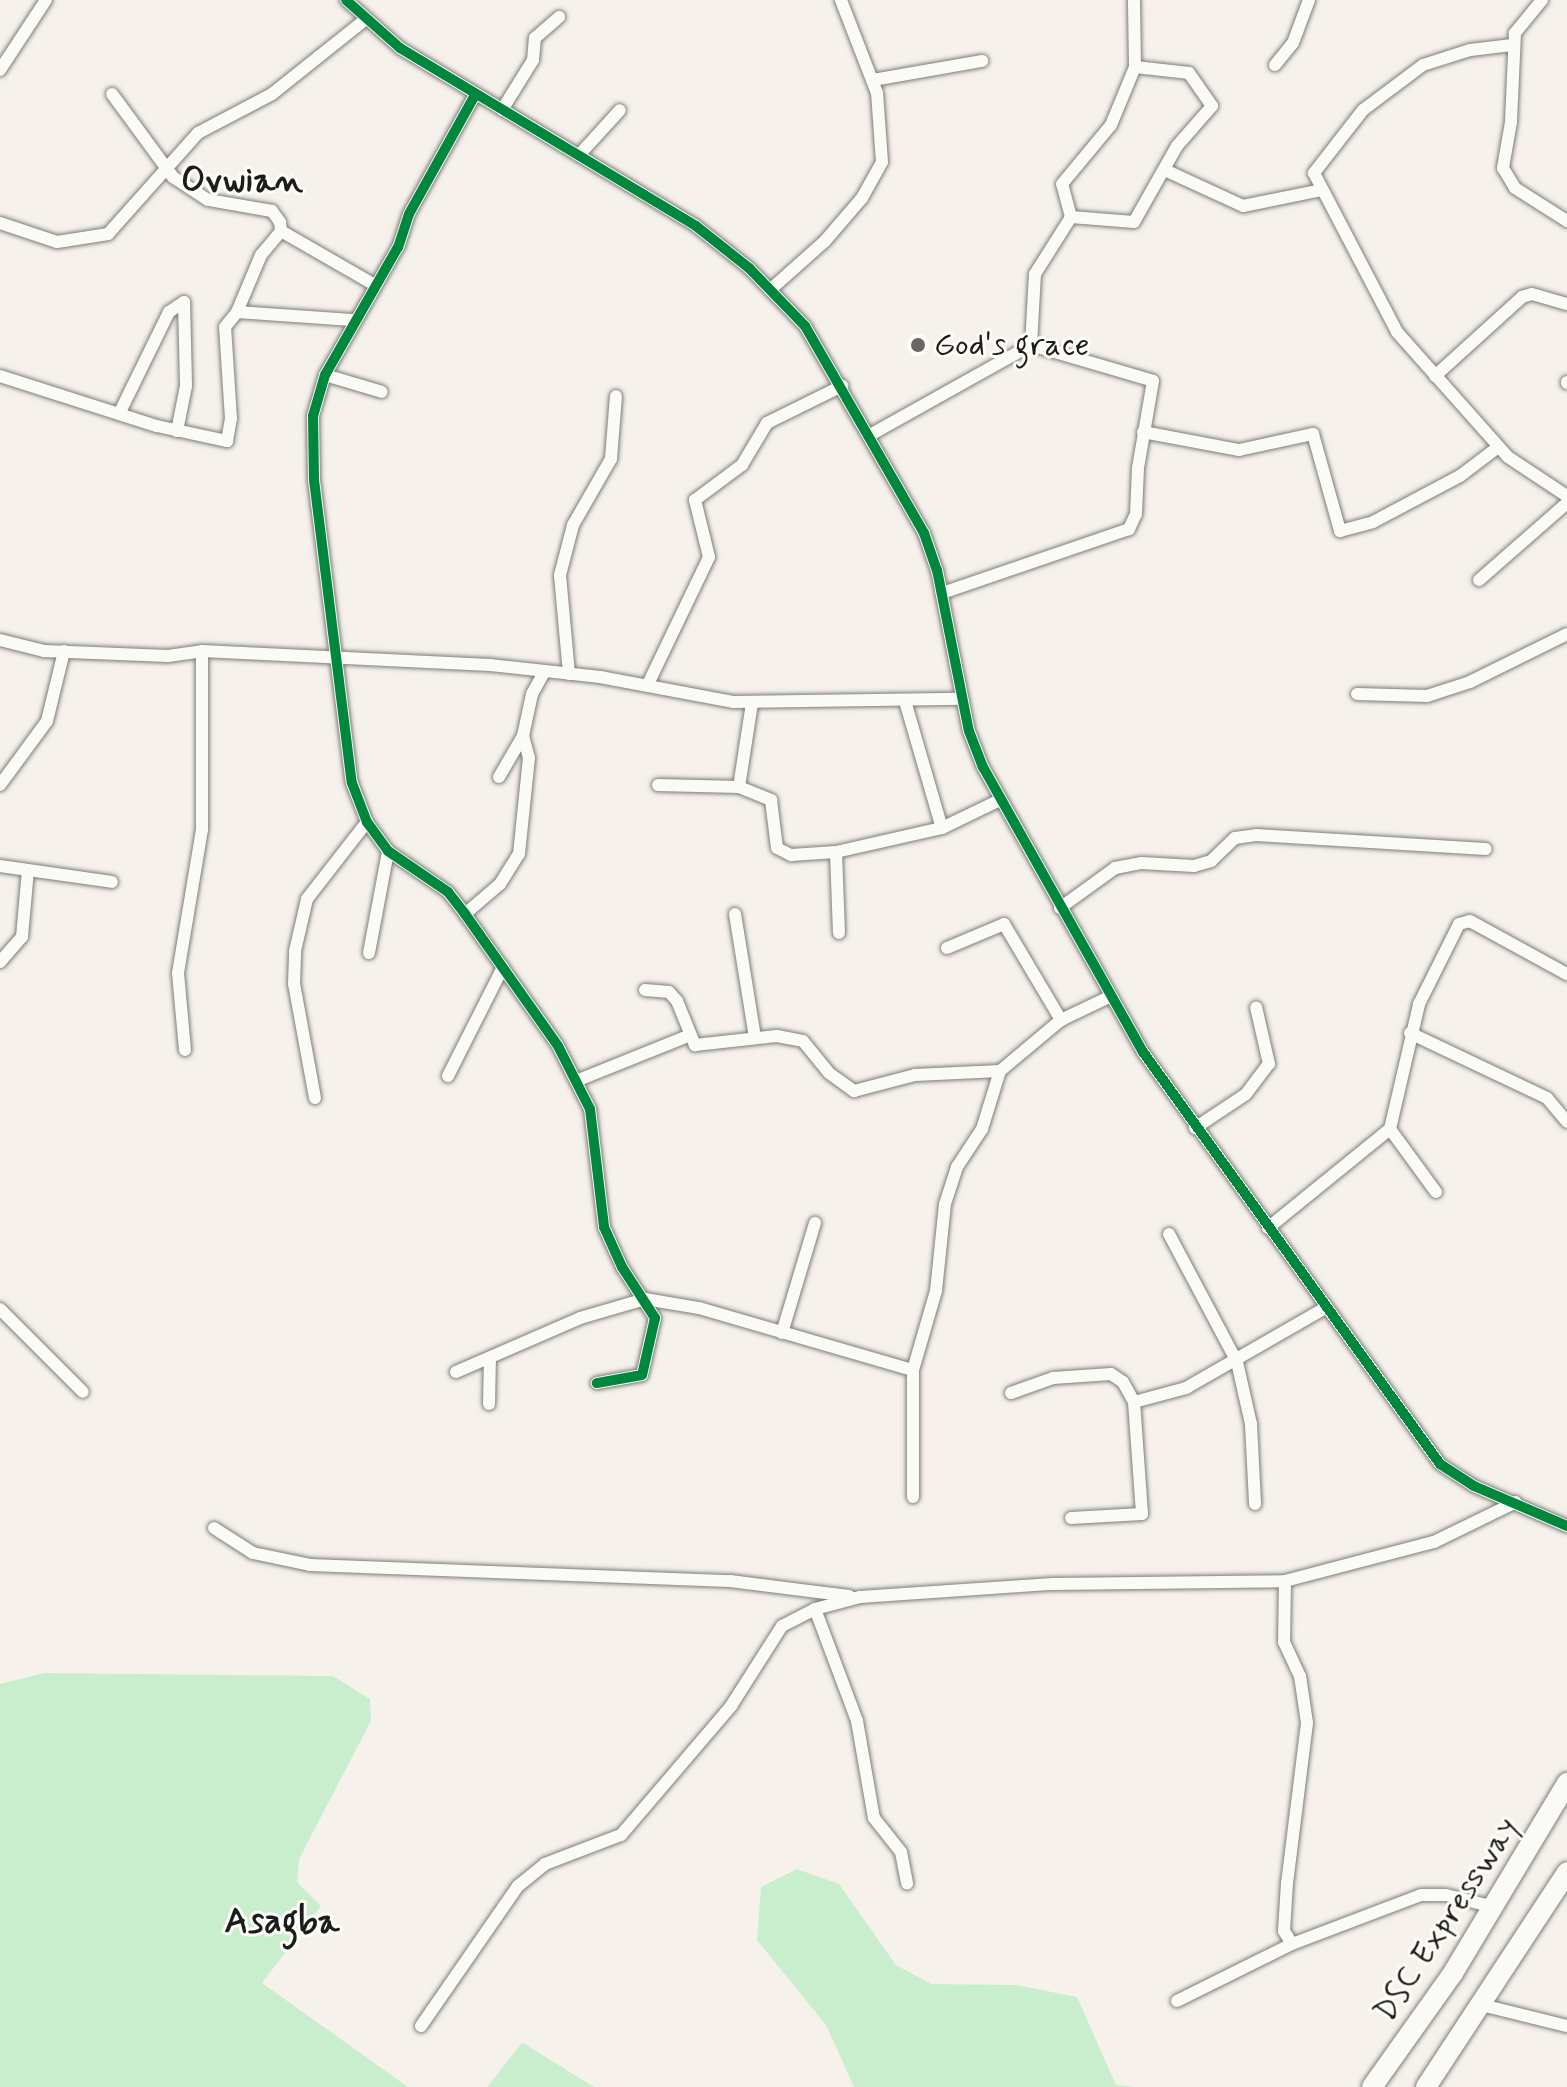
<!DOCTYPE html>
<html>
<head>
<meta charset="utf-8">
<style>
  body { margin:0 }
  #map { position:relative; width:1567px; height:2087px; overflow:hidden; background:#f6f2eb; font-family:Mynerve,sans-serif }
  div>[style] { position:absolute }
  [style*='--x'] { left:calc(var(--x)*1px); top:calc(var(--y)*1px); width:calc(var(--w)*1px); rotate:calc(var(--a)*1deg) }
  .green>* { inset:0; background:#c9eece }
  .roads { filter:drop-shadow(0 0 2px #7e7c79) drop-shadow(0 0 2px #7e7c79) }
  .minor>* { height:12px; margin:-6px; padding:0 6px; transform-origin:6px; border-radius:6px; background:#fafaf7 }
  .primary>* { height:20px; margin:-10px; padding:0 10px; transform-origin:10px; border-radius:10px; background:#fafaf7 }
  .cycleway>* { height:10px; margin:-5px; padding:0 5px; transform-origin:5px; border-radius:5px; background:#00873e }
  .dots>* { width:22px; height:22px; translate:-50% -50%; box-sizing:border-box; border:4px solid #fdfcf7; border-radius:50% }
  span { translate:-50% -50%; white-space:nowrap; text-align:center; line-height:1.15; -webkit-text-stroke:6px #fdfcf7; paint-order:stroke }
  .poi-label { font-size:32px; color:#1c1c1c }
  .left { translate:0 -50%; text-align:left }
  .street-label { font-size:32px; color:#1c1c1c }
  .quarter-label { font-size:36px; color:#1c1c1c; font-weight:700 }
</style>
</head>
<body>
<div id="map">
  <div class="green">
    <div style="clip-path:polygon(44px 1673px,333px 1676px,370px 1699px,371px 1721px,299px 1859px,297px 1882px,321px 1906px,262px 1983px,408px 2087px,0 2087px,0 1684px)"></div>
    <div style="clip-path:polygon(797px 1869px,839px 1884px,896px 1965px,931px 1984px,1017px 1985px,1077px 1997px,1116px 2085px,1135px 2087px,854px 2087px,826px 2025px,757px 1940px,761px 1887px)"></div>
    <div style="clip-path:polygon(522px 2043px,523px 2043px,594px 2087px,487px 2087px)"></div>
  </div>
  <div class="roads">
    <div class="minor">
      <div style="--x:346;--y:0;--w:72;--a:41.6"></div>
      <div style="--x:400;--y:48;--w:345;--a:31"></div>
      <div style="--x:696;--y:226;--w:68;--a:38.4"></div>
      <div style="--x:749;--y:268;--w:81;--a:46"></div>
      <div style="--x:805;--y:326;--w:239;--a:60.1"></div>
      <div style="--x:924;--y:533;--w:39;--a:71"></div>
      <div style="--x:937;--y:570;--w:164;--a:78.8"></div>
      <div style="--x:969;--y:731;--w:39;--a:69"></div>
      <div style="--x:983;--y:767;--w:327;--a:60.7"></div>
      <div style="--x:1143;--y:1052;--w:508;--a:54.21"></div>
      <div style="--x:1440;--y:1464;--w:40;--a:32.9"></div>
      <div style="--x:1474;--y:1486;--w:101;--a:23.3"></div>
      <div style="--x:1542;--y:0;--w:43;--a:129.3"></div>
      <div style="--x:1515;--y:33;--w:89;--a:92.6"></div>
      <div style="--x:1511;--y:122;--w:47;--a:99.9"></div>
      <div style="--x:1503;--y:168;--w:23;--a:59"></div>
      <div style="--x:1515;--y:188;--w:62;--a:32.4"></div>
      <div style="--x:1512;--y:45;--w:42;--a:173.2"></div>
      <div style="--x:1470;--y:50;--w:49;--a:162.3"></div>
      <div style="--x:1423;--y:65;--w:75;--a:143.1"></div>
      <div style="--x:1363;--y:110;--w:80;--a:127.9"></div>
      <div style="--x:1314;--y:173;--w:179;--a:62.4"></div>
      <div style="--x:1397;--y:332;--w:167;--a:48.4"></div>
      <div style="--x:1508;--y:457;--w:71;--a:33.5"></div>
      <div style="--x:1275;--y:65;--w:28;--a:-51"></div>
      <div style="--x:1293;--y:43;--w:46;--a:-69.6"></div>
      <div style="--x:0;--y:70;--w:84;--a:-56.7"></div>
      <div style="--x:873;--y:80;--w:111;--a:-9.9"></div>
      <div style="--x:475;--y:95;--w:136;--a:119"></div>
      <div style="--x:409;--y:214;--w:35;--a:108"></div>
      <div style="--x:398;--y:247;--w:147;--a:119.7"></div>
      <div style="--x:325;--y:375;--w:43;--a:106.3"></div>
      <div style="--x:313;--y:416;--w:64;--a:89.1"></div>
      <div style="--x:314;--y:480;--w:305;--a:82.9"></div>
      <div style="--x:352;--y:783;--w:42;--a:69"></div>
      <div style="--x:367;--y:822;--w:36;--a:54"></div>
      <div style="--x:388;--y:851;--w:73;--a:34.3"></div>
      <div style="--x:448;--y:892;--w:28;--a:52"></div>
      <div style="--x:465;--y:914;--w:161;--a:54.8"></div>
      <div style="--x:558;--y:1046;--w:71;--a:63.1"></div>
      <div style="--x:590;--y:1109;--w:119;--a:83.2"></div>
      <div style="--x:604;--y:1227;--w:44;--a:65.8"></div>
      <div style="--x:622;--y:1267;--w:61;--a:57.1"></div>
      <div style="--x:655;--y:1318;--w:58;--a:102.8"></div>
      <div style="--x:642;--y:1375;--w:46;--a:169.9"></div>
      <div style="--x:502;--y:110;--w:59;--a:-58.2"></div>
      <div style="--x:533;--y:60;--w:22;--a:-85"></div>
      <div style="--x:535;--y:38;--w:32;--a:-41"></div>
      <div style="--x:580;--y:154;--w:59;--a:-47.7"></div>
      <div style="--x:1167;--y:171;--w:84;--a:24.7"></div>
      <div style="--x:1243;--y:206;--w:81;--a:-11.4"></div>
      <div style="--x:1071;--y:217;--w:63;--a:4.5"></div>
      <div style="--x:1134;--y:222;--w:87;--a:-60.5"></div>
      <div style="--x:1177;--y:146;--w:53;--a:-48.8"></div>
      <div style="--x:1212;--y:106;--w:40;--a:-124.9"></div>
      <div style="--x:1189;--y:73;--w:54;--a:-173.7"></div>
      <div style="--x:0;--y:223;--w:60;--a:18.4"></div>
      <div style="--x:57;--y:242;--w:52;--a:-8.9"></div>
      <div style="--x:108;--y:234;--w:135;--a:-48.3"></div>
      <div style="--x:198;--y:133;--w:84;--a:-27.8"></div>
      <div style="--x:272;--y:94;--w:120;--a:-38.6"></div>
      <div style="--x:281;--y:231;--w:108;--a:29.9"></div>
      <div style="--x:770;--y:290;--w:74;--a:-41.7"></div>
      <div style="--x:825;--y:241;--w:57;--a:-49.3"></div>
      <div style="--x:862;--y:198;--w:41;--a:-60.9"></div>
      <div style="--x:882;--y:162;--w:69;--a:-94.1"></div>
      <div style="--x:877;--y:93;--w:100;--a:-111.2"></div>
      <div style="--x:237;--y:312;--w:115;--a:4"></div>
      <div style="--x:1031;--y:345;--w:71;--a:-86.8"></div>
      <div style="--x:1035;--y:274;--w:67;--a:-57.7"></div>
      <div style="--x:1071;--y:217;--w:34;--a:-105"></div>
      <div style="--x:1062;--y:184;--w:77;--a:-50.3"></div>
      <div style="--x:1111;--y:125;--w:63;--a:-67.5"></div>
      <div style="--x:1135;--y:67;--w:67;--a:-90.9"></div>
      <div style="--x:325;--y:375;--w:59;--a:16.6"></div>
      <div style="--x:0;--y:376;--w:165;--a:17.7"></div>
      <div style="--x:157;--y:426;--w:72;--a:12.1"></div>
      <div style="--x:227;--y:441;--w:22;--a:-80"></div>
      <div style="--x:231;--y:419;--w:92;--a:-93.7"></div>
      <div style="--x:225;--y:327;--w:19;--a:-51"></div>
      <div style="--x:237;--y:312;--w:62;--a:-67.2"></div>
      <div style="--x:261;--y:255;--w:31;--a:-50"></div>
      <div style="--x:281;--y:231;--w:9;--a:-96"></div>
      <div style="--x:280;--y:222;--w:14;--a:-126"></div>
      <div style="--x:272;--y:211;--w:65;--a:-170.2"></div>
      <div style="--x:208;--y:200;--w:42;--a:-146.7"></div>
      <div style="--x:173;--y:177;--w:103;--a:-126.3"></div>
      <div style="--x:1435;--y:376;--w:118;--a:-42.2"></div>
      <div style="--x:1522;--y:297;--w:10;--a:-17"></div>
      <div style="--x:1532;--y:294;--w:36;--a:16"></div>
      <div style="--x:1567;--y:383;--w:1;--a:-90"></div>
      <div style="--x:119;--y:414;--w:114;--a:-63.9"></div>
      <div style="--x:169;--y:312;--w:18;--a:-34"></div>
      <div style="--x:184;--y:302;--w:84;--a:88.6"></div>
      <div style="--x:186;--y:386;--w:46;--a:101.3"></div>
      <div style="--x:1143;--y:432;--w:98;--a:10.6"></div>
      <div style="--x:1239;--y:450;--w:76;--a:-12.2"></div>
      <div style="--x:1313;--y:434;--w:101;--a:74.4"></div>
      <div style="--x:1340;--y:531;--w:34;--a:-15"></div>
      <div style="--x:1373;--y:522;--w:98;--a:-27.9"></div>
      <div style="--x:1460;--y:476;--w:48;--a:-37.3"></div>
      <div style="--x:870;--y:435;--w:184;--a:-29.2"></div>
      <div style="--x:1031;--y:345;--w:127;--a:16.4"></div>
      <div style="--x:1153;--y:381;--w:88;--a:99.8"></div>
      <div style="--x:1138;--y:468;--w:46;--a:92.5"></div>
      <div style="--x:1136;--y:514;--w:17;--a:115"></div>
      <div style="--x:1129;--y:529;--w:198;--a:161.1"></div>
      <div style="--x:1479;--y:580;--w:117;--a:-41.2"></div>
      <div style="--x:0;--y:640;--w:45;--a:14"></div>
      <div style="--x:44;--y:651;--w:124;--a:2.3"></div>
      <div style="--x:168;--y:656;--w:34;--a:-8"></div>
      <div style="--x:202;--y:651;--w:288;--a:2.8"></div>
      <div style="--x:490;--y:665;--w:111;--a:6.2"></div>
      <div style="--x:600;--y:677;--w:135;--a:10.6"></div>
      <div style="--x:733;--y:702;--w:229;--a:-0.8"></div>
      <div style="--x:569;--y:674;--w:99;--a:-95.2"></div>
      <div style="--x:560;--y:575;--w:52;--a:-75.4"></div>
      <div style="--x:573;--y:525;--w:76;--a:-60.1"></div>
      <div style="--x:611;--y:459;--w:63;--a:-85.5"></div>
      <div style="--x:648;--y:684;--w:141;--a:-64.3"></div>
      <div style="--x:709;--y:557;--w:59;--a:-103.8"></div>
      <div style="--x:695;--y:500;--w:59;--a:-36.7"></div>
      <div style="--x:742;--y:465;--w:49;--a:-59.2"></div>
      <div style="--x:767;--y:423;--w:84;--a:-26.3"></div>
      <div style="--x:1357;--y:694;--w:70;--a:1.6"></div>
      <div style="--x:1427;--y:696;--w:45;--a:-18"></div>
      <div style="--x:1470;--y:682;--w:108;--a:-26.3"></div>
      <div style="--x:905;--y:701;--w:132;--a:73.8"></div>
      <div style="--x:499;--y:777;--w:48;--a:-59.7"></div>
      <div style="--x:0;--y:785;--w:79;--a:-53.7"></div>
      <div style="--x:47;--y:721;--w:72;--a:-76.3"></div>
      <div style="--x:658;--y:785;--w:81;--a:1.4"></div>
      <div style="--x:739;--y:787;--w:85;--a:-81.2"></div>
      <div style="--x:739;--y:787;--w:35;--a:22"></div>
      <div style="--x:771;--y:800;--w:48;--a:82.9"></div>
      <div style="--x:777;--y:848;--w:16;--a:27"></div>
      <div style="--x:791;--y:855;--w:45;--a:-3.8"></div>
      <div style="--x:836;--y:852;--w:109;--a:-12.8"></div>
      <div style="--x:942;--y:828;--w:64;--a:-25.8"></div>
      <div style="--x:836;--y:852;--w:81;--a:87.9"></div>
      <div style="--x:0;--y:866;--w:113;--a:8.1"></div>
      <div style="--x:1060;--y:908;--w:68;--a:-36"></div>
      <div style="--x:1115;--y:868;--w:26;--a:-11"></div>
      <div style="--x:1141;--y:863;--w:53;--a:3.2"></div>
      <div style="--x:1194;--y:866;--w:18;--a:-16"></div>
      <div style="--x:1211;--y:861;--w:33;--a:-44"></div>
      <div style="--x:1235;--y:838;--w:21;--a:-8"></div>
      <div style="--x:1256;--y:835;--w:230;--a:3.5"></div>
      <div style="--x:465;--y:914;--w:46;--a:-40.6"></div>
      <div style="--x:500;--y:884;--w:36;--a:-58"></div>
      <div style="--x:519;--y:854;--w:97;--a:-84.1"></div>
      <div style="--x:529;--y:758;--w:23;--a:-105"></div>
      <div style="--x:523;--y:736;--w:43;--a:-77.9"></div>
      <div style="--x:532;--y:694;--w:23;--a:-61"></div>
      <div style="--x:735;--y:914;--w:125;--a:80.8"></div>
      <div style="--x:947;--y:948;--w:62;--a:-22.8"></div>
      <div style="--x:1004;--y:924;--w:112;--a:59.3"></div>
      <div style="--x:369;--y:953;--w:104;--a:-79.4"></div>
      <div style="--x:0;--y:962;--w:33;--a:-49"></div>
      <div style="--x:22;--y:937;--w:67;--a:-84.9"></div>
      <div style="--x:645;--y:990;--w:24;--a:5"></div>
      <div style="--x:669;--y:992;--w:12;--a:48"></div>
      <div style="--x:677;--y:1001;--w:48;--a:67.8"></div>
      <div style="--x:695;--y:1045;--w:82;--a:-6.3"></div>
      <div style="--x:777;--y:1036;--w:26;--a:11"></div>
      <div style="--x:803;--y:1041;--w:41;--a:50.9"></div>
      <div style="--x:829;--y:1073;--w:31;--a:36"></div>
      <div style="--x:854;--y:1091;--w:63;--a:-14.7"></div>
      <div style="--x:915;--y:1075;--w:85;--a:-2.7"></div>
      <div style="--x:1000;--y:1071;--w:80;--a:-39.9"></div>
      <div style="--x:1061;--y:1020;--w:53;--a:-25.6"></div>
      <div style="--x:1410;--y:1033;--w:152;--a:25.4"></div>
      <div style="--x:1547;--y:1098;--w:31;--a:50"></div>
      <div style="--x:185;--y:1050;--w:77;--a:-95.2"></div>
      <div style="--x:178;--y:973;--w:146;--a:-80.5"></div>
      <div style="--x:202;--y:829;--w:178;--a:-90"></div>
      <div style="--x:448;--y:1076;--w:122;--a:-63.2"></div>
      <div style="--x:576;--y:1081;--w:121;--a:-21.9"></div>
      <div style="--x:315;--y:1098;--w:116;--a:-100.4"></div>
      <div style="--x:294;--y:984;--w:33;--a:-88"></div>
      <div style="--x:295;--y:951;--w:53;--a:-77"></div>
      <div style="--x:307;--y:899;--w:98;--a:-52.1"></div>
      <div style="--x:1195;--y:1128;--w:61;--a:-33.7"></div>
      <div style="--x:1246;--y:1094;--w:38;--a:-53"></div>
      <div style="--x:1269;--y:1064;--w:58;--a:-102.8"></div>
      <div style="--x:1390;--y:1129;--w:78;--a:53.9"></div>
      <div style="--x:1268;--y:1228;--w:157;--a:-39.1"></div>
      <div style="--x:1390;--y:1129;--w:128;--a:-76.9"></div>
      <div style="--x:1419;--y:1004;--w:89;--a:-63.4"></div>
      <div style="--x:1459;--y:924;--w:11;--a:-15"></div>
      <div style="--x:1470;--y:921;--w:111;--a:28.7"></div>
      <div style="--x:1169;--y:1234;--w:145;--a:62"></div>
      <div style="--x:1237;--y:1362;--w:64;--a:77.3"></div>
      <div style="--x:1251;--y:1424;--w:80;--a:87.1"></div>
      <div style="--x:0;--y:1309;--w:117;--a:45"></div>
      <div style="--x:782;--y:1333;--w:115;--a:-73.3"></div>
      <div style="--x:456;--y:1372;--w:135;--a:-23.5"></div>
      <div style="--x:580;--y:1318;--w:68;--a:-16.3"></div>
      <div style="--x:645;--y:1299;--w:55;--a:9.5"></div>
      <div style="--x:699;--y:1308;--w:223;--a:16.2"></div>
      <div style="--x:1011;--y:1393;--w:45;--a:-19.7"></div>
      <div style="--x:1053;--y:1378;--w:58;--a:-3.9"></div>
      <div style="--x:1111;--y:1374;--w:14;--a:34"></div>
      <div style="--x:1123;--y:1382;--w:23;--a:61"></div>
      <div style="--x:1134;--y:1402;--w:112;--a:85.9"></div>
      <div style="--x:1142;--y:1514;--w:71;--a:176.8"></div>
      <div style="--x:1134;--y:1402;--w:54;--a:-15.1"></div>
      <div style="--x:1186;--y:1388;--w:160;--a:-29.9"></div>
      <div style="--x:489;--y:1404;--w:46;--a:-88.8"></div>
      <div style="--x:913;--y:1497;--w:127;--a:-90"></div>
      <div style="--x:913;--y:1370;--w:82;--a:-73.8"></div>
      <div style="--x:936;--y:1291;--w:87;--a:-84.1"></div>
      <div style="--x:945;--y:1204;--w:39;--a:-72"></div>
      <div style="--x:957;--y:1167;--w:45;--a:-56.7"></div>
      <div style="--x:982;--y:1129;--w:61;--a:-72.8"></div>
      <div style="--x:214;--y:1528;--w:46;--a:32.7"></div>
      <div style="--x:253;--y:1553;--w:58;--a:11.9"></div>
      <div style="--x:310;--y:1565;--w:420;--a:2.2"></div>
      <div style="--x:730;--y:1581;--w:120;--a:7.2"></div>
      <div style="--x:1285;--y:1581;--w:61;--a:90.9"></div>
      <div style="--x:1284;--y:1642;--w:38;--a:65"></div>
      <div style="--x:1300;--y:1676;--w:48;--a:81.5"></div>
      <div style="--x:1307;--y:1723;--w:161;--a:97.1"></div>
      <div style="--x:1287;--y:1883;--w:48;--a:93.6"></div>
      <div style="--x:1284;--y:1931;--w:15;--a:58"></div>
      <div style="--x:815;--y:1609;--w:120;--a:69.4"></div>
      <div style="--x:857;--y:1721;--w:98;--a:80.1"></div>
      <div style="--x:874;--y:1818;--w:43;--a:51.5"></div>
      <div style="--x:901;--y:1852;--w:32;--a:79"></div>
      <div style="--x:1177;--y:2001;--w:128;--a:-26.4"></div>
      <div style="--x:1292;--y:1944;--w:138;--a:-20.8"></div>
      <div style="--x:1421;--y:1895;--w:25;--a:0"></div>
      <div style="--x:1446;--y:1895;--w:49;--a:14"></div>
      <div style="--x:1482;--y:2005;--w:88;--a:13.9"></div>
      <div style="--x:421;--y:2026;--w:170;--a:-55.3"></div>
      <div style="--x:518;--y:1886;--w:35;--a:-39"></div>
      <div style="--x:545;--y:1864;--w:81;--a:-20.9"></div>
      <div style="--x:621;--y:1835;--w:170;--a:-49.5"></div>
      <div style="--x:731;--y:1706;--w:95;--a:-57.5"></div>
      <div style="--x:782;--y:1626;--w:37;--a:-27"></div>
      <div style="--x:815;--y:1609;--w:47;--a:-14.9"></div>
      <div style="--x:860;--y:1597;--w:193;--a:-3.9"></div>
      <div style="--x:1053;--y:1584;--w:232;--a:-0.7"></div>
      <div style="--x:1285;--y:1581;--w:154;--a:-14.7"></div>
      <div style="--x:1434;--y:1542;--w:91;--a:-26"></div>
    </div>
    <div class="primary">
      <div style="--x:1372;--y:2087;--w:140;--a:-54.6"></div>
      <div style="--x:1453;--y:1973;--w:222;--a:-59"></div>
      <div style="--x:1426;--y:2087;--w:257;--a:-56.7"></div>
    </div>
  </div>
  <div class="cycleway">
    <div style="--x:346;--y:0;--w:72;--a:41.6"></div>
    <div style="--x:400;--y:48;--w:345;--a:31"></div>
    <div style="--x:696;--y:226;--w:68;--a:38.4"></div>
    <div style="--x:749;--y:268;--w:81;--a:46"></div>
    <div style="--x:805;--y:326;--w:239;--a:60.1"></div>
    <div style="--x:924;--y:533;--w:39;--a:71"></div>
    <div style="--x:937;--y:570;--w:164;--a:78.8"></div>
    <div style="--x:969;--y:731;--w:39;--a:69"></div>
    <div style="--x:983;--y:767;--w:327;--a:60.7"></div>
    <div style="--x:1143;--y:1052;--w:508;--a:54.21"></div>
    <div style="--x:1440;--y:1464;--w:40;--a:32.9"></div>
    <div style="--x:1474;--y:1486;--w:101;--a:23.3"></div>
    <div style="--x:475;--y:95;--w:136;--a:119"></div>
    <div style="--x:409;--y:214;--w:35;--a:108"></div>
    <div style="--x:398;--y:247;--w:147;--a:119.7"></div>
    <div style="--x:325;--y:375;--w:43;--a:106.3"></div>
    <div style="--x:313;--y:416;--w:64;--a:89.1"></div>
    <div style="--x:314;--y:480;--w:305;--a:82.9"></div>
    <div style="--x:352;--y:783;--w:42;--a:69"></div>
    <div style="--x:367;--y:822;--w:36;--a:54"></div>
    <div style="--x:388;--y:851;--w:73;--a:34.3"></div>
    <div style="--x:448;--y:892;--w:28;--a:52"></div>
    <div style="--x:465;--y:914;--w:161;--a:54.8"></div>
    <div style="--x:558;--y:1046;--w:71;--a:63.1"></div>
    <div style="--x:590;--y:1109;--w:119;--a:83.2"></div>
    <div style="--x:604;--y:1227;--w:44;--a:65.8"></div>
    <div style="--x:622;--y:1267;--w:61;--a:57.1"></div>
    <div style="--x:655;--y:1318;--w:58;--a:102.8"></div>
    <div style="--x:642;--y:1375;--w:46;--a:169.9"></div>
  </div>
  <div class="dots">
    <div style="left:918px;top:345px;background:#686764"></div>
  </div>
  <div class="poi-label">
    <span class="left" style="left:934px;top:345px">God's grace</span>
  </div>
  <div class="street-label">
    <span style="left:1447px;top:1920px;rotate:-57deg">DSC Expressway</span>
  </div>
  <div class="quarter-label">
    <span style="left:242px;top:182px">Ovwian</span>
    <span style="left:282px;top:1923px">Asagba</span>
  </div>
</div>
</body>
</html>
